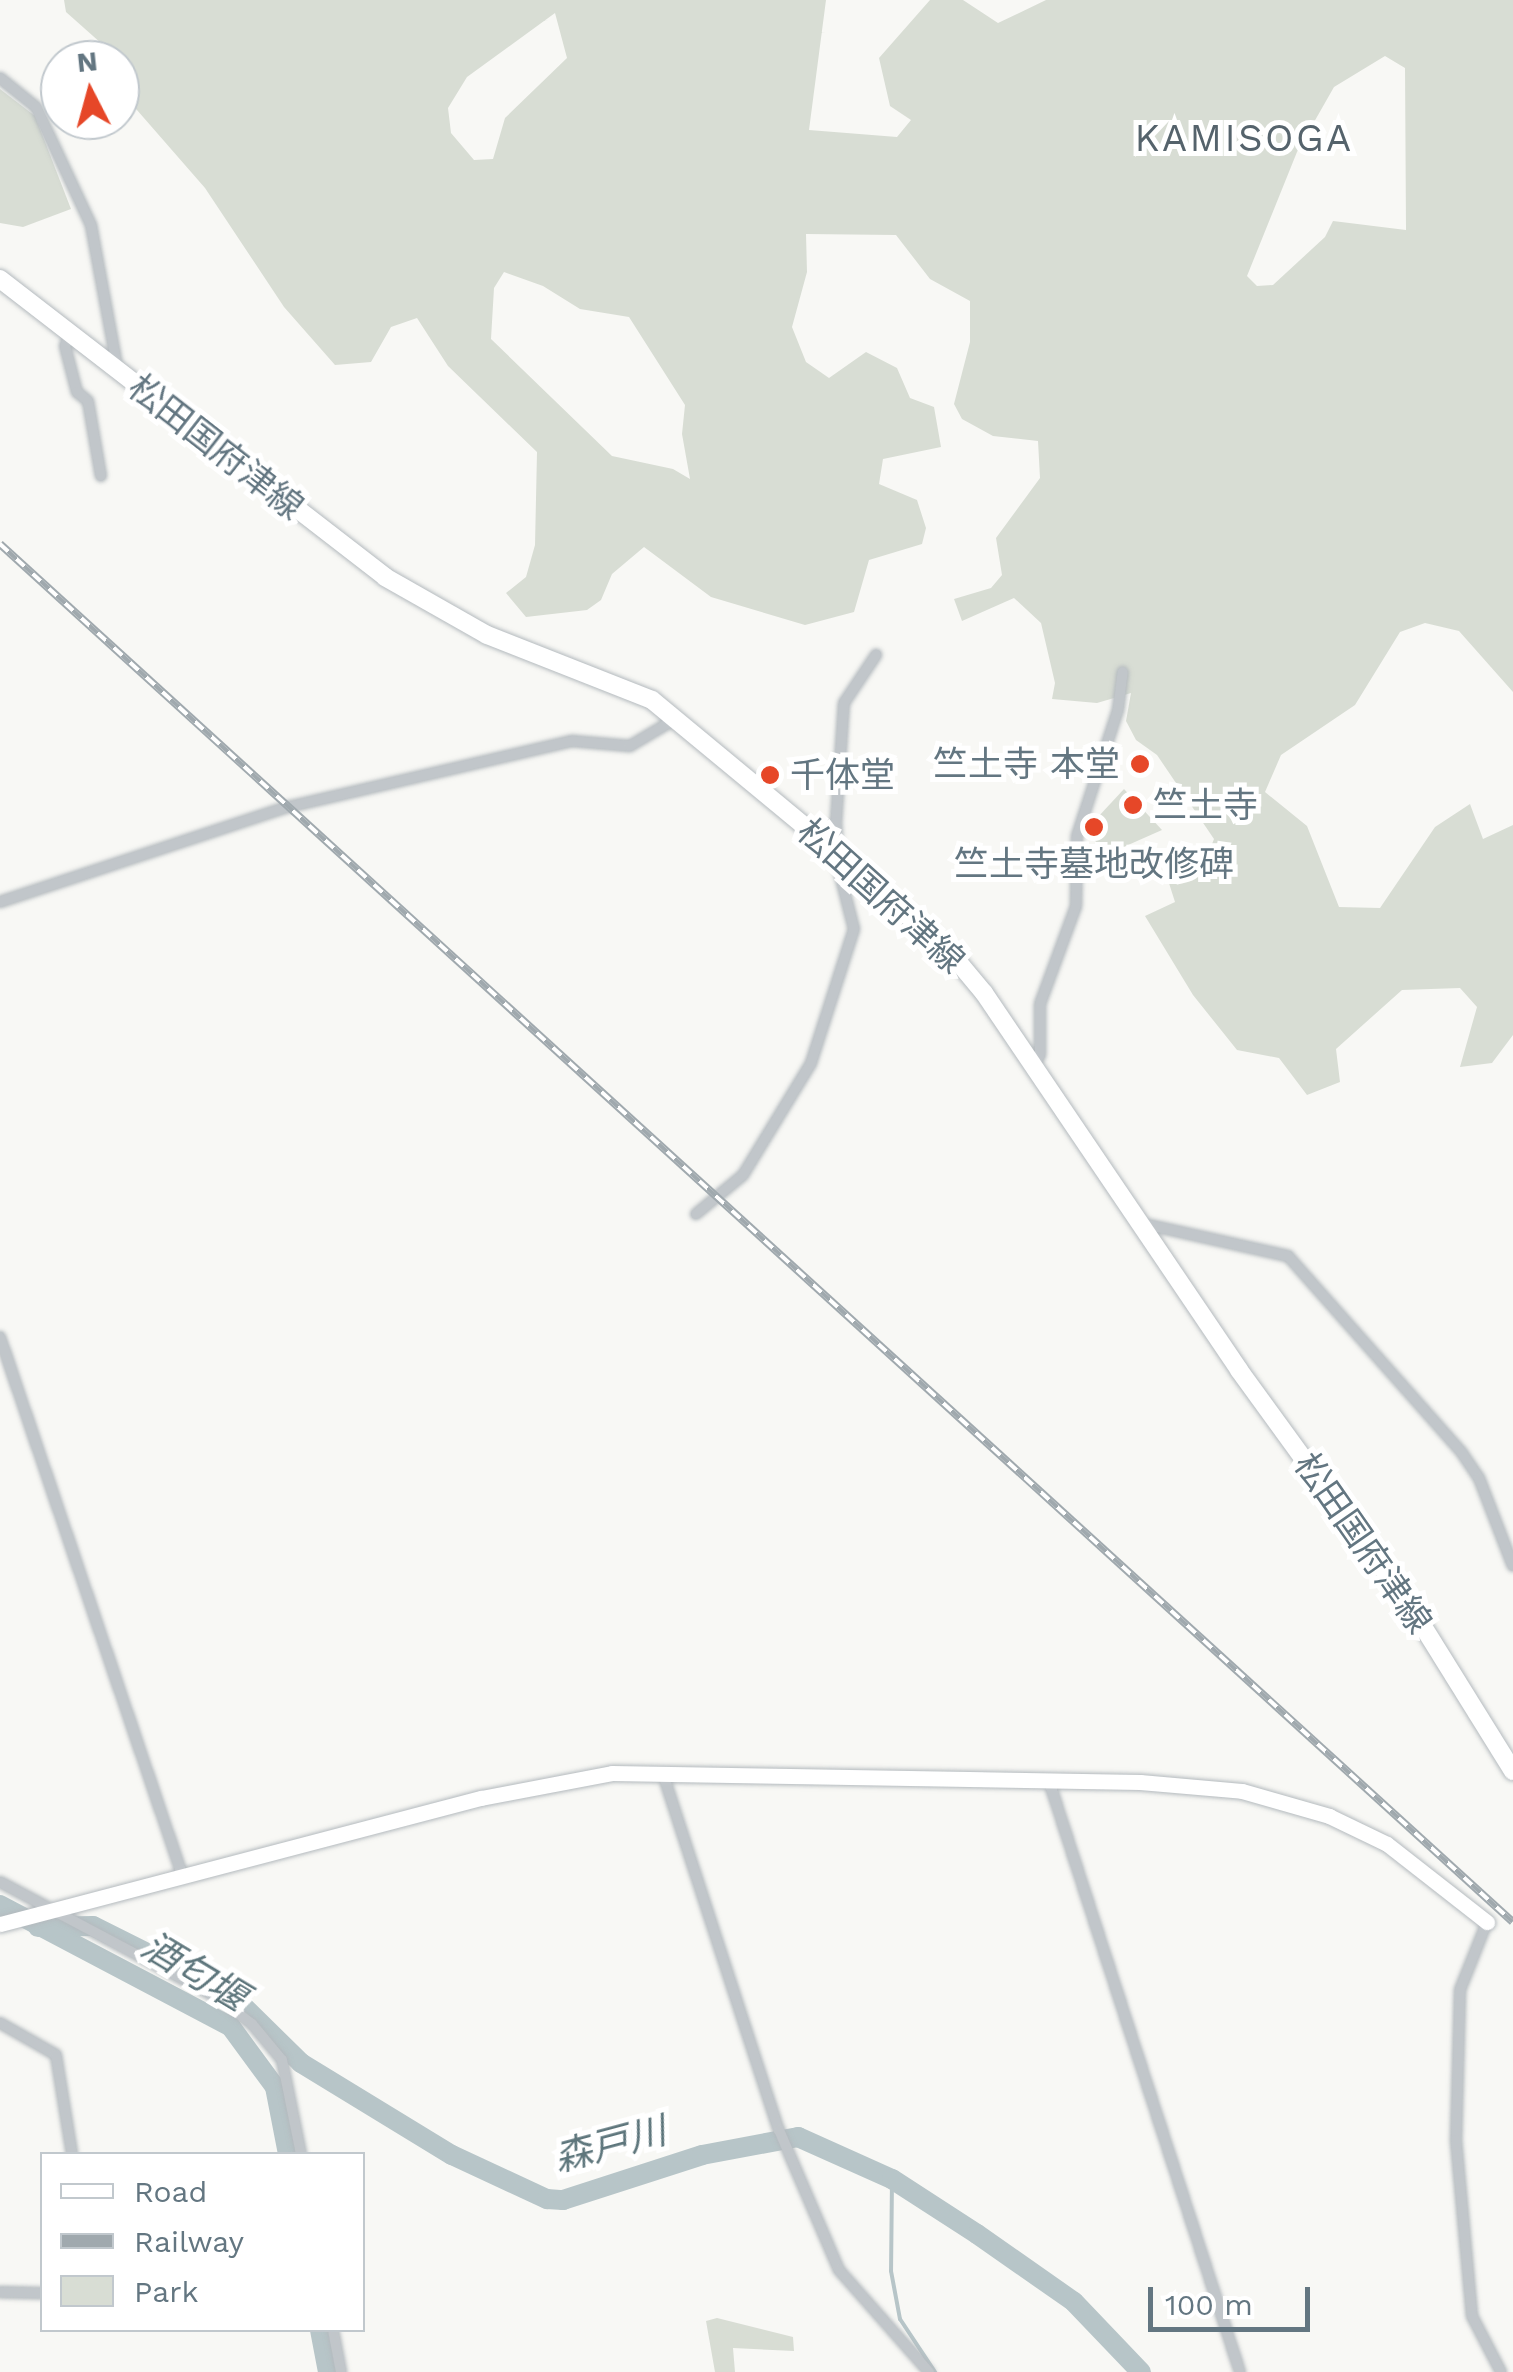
<!DOCTYPE html>
<html>
<head>
<meta charset="utf-8">
<style>
  body { margin:0 }
  #map { position:relative; width:1513px; height:2372px; overflow:hidden; background:#f8f8f5; font-family:"Work Sans","Noto Sans JP",sans-serif }
  div>[style] { position:absolute }
  [style*='--x'] { left:calc(var(--x)*1px); top:calc(var(--y)*1px); width:calc(var(--w)*1px); rotate:calc(var(--a)*1deg) }
  .green>* { inset:0; background:#d8ddd4 }
  .stream>* { height:4px; margin:-2px; padding:0 2px; transform-origin:2px; border-radius:2px; background:#b7c5c8 }
  .river>* { height:20px; margin:-10px; padding:0 10px; transform-origin:10px; border-radius:10px; background:#b7c5c8 }
  .roads { filter:drop-shadow(0 0 2px #b4babe) drop-shadow(0 0 2px #b4babe) }
  .street>* { height:10px; margin:-5px; padding:0 5px; transform-origin:5px; border-radius:5px; background:#c1c6ca }
  .secondary>* { height:15px; margin:-7.5px; padding:0 7.5px; transform-origin:7.5px; border-radius:7.5px; background:#fff }
  .primary>* { height:18px; margin:-9px; padding:0 9px; transform-origin:9px; border-radius:9px; background:#fff }
  .rail>* { height:8px; margin-top:-4px; transform-origin:0; background:repeating-linear-gradient(90deg,#fff 0 11px,#a0a9ae 0 22px); box-sizing:border-box; border-block:2px solid #a0a9ae }
  .bridges { filter:drop-shadow(0 0 2px #b5babe) drop-shadow(0 0 2px #b5babe) }
  .primary-bridge>* { height:18px; margin:-9px; padding:0 9px; transform-origin:9px; border-radius:9px; background:#fff }
  .dots>* { width:28px; height:28px; translate:-50% -50%; box-sizing:border-box; border:5px solid #fff; border-radius:50% }
  span { translate:-50% -50%; white-space:nowrap; text-align:center; line-height:1.15; -webkit-text-stroke:10px #fff; paint-order:stroke }
  .street-label { font-size:35px; color:#637681 }
  .poi-label { font-size:35px; color:#637681 }
  .right { translate:-100% -50%; text-align:right }
  .left { translate:0 -50%; text-align:left }
  .neighbourhood-label { font-size:38px; color:#55636c; letter-spacing:2.5px }
  .water-label { font-size:38px; color:#5e767c; font-style:italic }
  .legend { position:absolute; left:40px; top:2152px; width:325px; height:180px; box-sizing:border-box; background:#fff; border:2px solid #c1c8cd; margin:0; padding:12px 18px; list-style:none; font-size:30px; color:#637681 }
  .legend li { display:flex; align-items:center; gap:20px; height:50px }
  .legend b { width:50px; border:2px solid #c1c8cd }
  .north { position:absolute; left:40px; top:40px; width:100px; height:100px; box-sizing:border-box; background:#fff; border:2px solid #c1c8cd; border-radius:50%; rotate:354deg; font-size:28px; font-weight:700; line-height:40px; text-align:center; color:#637681 }
  .north::after { content:''; display:block; margin:auto; width:35px; height:45px; background:#e64728; clip-path:polygon(50% 0,100% 100%,50% 72%,0 100%) }
  .scale { position:absolute; left:1148px; top:2287px; width:162px; height:45px; box-sizing:border-box; border:5px solid #637681; border-top:0; padding-left:12px; font-size:30px; line-height:35px; white-space:nowrap; color:#637681; -webkit-text-stroke:8px #fff; paint-order:stroke }
</style>
</head>
<body>
<div id="map">
  <div class="green">
    <div style="clip-path:polygon(evenodd,64px 0,826px 0,809px 130px,897px 137px,911px 120px,890px 106px,879px 58px,930px 0,963px 0,998px 23px,1046px 0,1513px 0,1513px 692px,1459px 631px,1425px 623px,1400px 632px,1355px 705px,1281px 755px,1265px 792px,1307px 826px,1339px 907px,1380px 908px,1435px 827px,1470px 804px,1483px 839px,1513px 825px,1513px 1035px,1492px 1063px,1460px 1067px,1477px 1007px,1460px 988px,1402px 990px,1336px 1049px,1340px 1082px,1307px 1095px,1279px 1058px,1237px 1050px,1193px 995px,1145px 916px,1175px 902px,1167px 877px,1208px 854px,1214px 839px,1157px 755px,1136px 740px,1126px 721px,1131px 693px,1097px 703px,1052px 699px,1055px 683px,1041px 623px,1014px 598px,962px 621px,954px 599px,991px 588px,1002px 575px,996px 538px,1040px 478px,1038px 441px,993px 436px,962px 419px,954px 404px,970px 342px,970px 301px,930px 279px,896px 235px,806px 234px,807px 272px,792px 327px,806px 362px,829px 378px,866px 352px,897px 368px,910px 398px,934px 407px,941px 447px,883px 459px,879px 484px,917px 500px,926px 528px,922px 544px,869px 560px,854px 612px,805px 625px,711px 597px,644px 547px,612px 574px,601px 600px,587px 610px,526px 617px,506px 593px,526px 577px,535px 545px,537px 452px,448px 366px,417px 318px,391px 327px,371px 362px,335px 365px,284px 307px,205px 188px,130px 102px,135px 81px,120px 60px,66px 12px,64px 0,555px 13px,567px 58px,505px 118px,493px 159px,474px 160px,451px 133px,448px 108px,467px 77px,555px 13px,64px 0,1385px 56px,1405px 68px,1406px 230px,1333px 221px,1325px 237px,1273px 285px,1257px 286px,1247px 276px,1297px 152px,1334px 87px,1385px 56px,64px 0,504px 272px,543px 286px,580px 309px,629px 317px,685px 405px,682px 434px,690px 479px,673px 469px,612px 456px,491px 339px,494px 288px,504px 272px)"></div>
    <div style="clip-path:polygon(0 89px,35px 116px,71px 209px,23px 227px,0 223px)"></div>
    <div style="clip-path:polygon(1124px 789px,1162px 830px,1110px 853px,1084px 832px)"></div>
    <div style="clip-path:polygon(717px 2318px,793px 2337px,794px 2351px,733px 2348px,735px 2372px,715px 2372px,706px 2321px)"></div>
  </div>
  <div class="stream">
    <div style="--x:892;--y:2179;--w:92;--a:90.6"></div>
    <div style="--x:891;--y:2271;--w:49;--a:79.4"></div>
    <div style="--x:900;--y:2319;--w:64;--a:56.6"></div>
  </div>
  <div class="river">
    <div style="--x:0;--y:1905;--w:261;--a:27.8"></div>
    <div style="--x:231;--y:2027;--w:74;--a:53.7"></div>
    <div style="--x:275;--y:2087;--w:68;--a:79"></div>
    <div style="--x:38;--y:1927;--w:55;--a:-1"></div>
    <div style="--x:93;--y:1926;--w:119;--a:26.6"></div>
    <div style="--x:199;--y:1979;--w:50;--a:31.2"></div>
    <div style="--x:242;--y:2005;--w:83;--a:44.5"></div>
    <div style="--x:301;--y:2063;--w:177;--a:31.4"></div>
    <div style="--x:452;--y:2155;--w:105;--a:24.9"></div>
    <div style="--x:547;--y:2199;--w:16;--a:4"></div>
    <div style="--x:563;--y:2200;--w:146;--a:-17.9"></div>
    <div style="--x:702;--y:2155;--w:98;--a:-10.6"></div>
    <div style="--x:798;--y:2137;--w:103;--a:24.1"></div>
    <div style="--x:892;--y:2179;--w:101;--a:32.9"></div>
    <div style="--x:977;--y:2234;--w:118;--a:35"></div>
    <div style="--x:1074;--y:2302;--w:97;--a:46.3"></div>
    <div style="--x:320;--y:2330;--w:43;--a:79.2"></div>
  </div>
  <div class="roads">
    <div class="street">
      <div style="--x:0;--y:78;--w:46;--a:38.9"></div>
      <div style="--x:36;--y:107;--w:130;--a:65"></div>
      <div style="--x:91;--y:225;--w:147;--a:79.5"></div>
      <div style="--x:71;--y:334;--w:13;--a:117"></div>
      <div style="--x:65;--y:346;--w:48;--a:75.4"></div>
      <div style="--x:77;--y:392;--w:14;--a:39"></div>
      <div style="--x:88;--y:401;--w:76;--a:80.2"></div>
      <div style="--x:820;--y:839;--w:23;--a:-47"></div>
      <div style="--x:836;--y:822;--w:119;--a:-86.2"></div>
      <div style="--x:844;--y:703;--w:58;--a:-56.3"></div>
      <div style="--x:0;--y:902;--w:303;--a:-18.3"></div>
      <div style="--x:288;--y:807;--w:292;--a:-13.1"></div>
      <div style="--x:572;--y:741;--w:58;--a:4.9"></div>
      <div style="--x:630;--y:746;--w:55;--a:-30.8"></div>
      <div style="--x:1033;--y:1066;--w:13;--a:-58"></div>
      <div style="--x:1040;--y:1055;--w:51;--a:-90"></div>
      <div style="--x:1040;--y:1004;--w:104;--a:-69.8"></div>
      <div style="--x:1076;--y:906;--w:70;--a:-89.2"></div>
      <div style="--x:1077;--y:836;--w:133;--a:-72"></div>
      <div style="--x:1118;--y:710;--w:38;--a:-83"></div>
      <div style="--x:696;--y:1214;--w:61;--a:-39.7"></div>
      <div style="--x:743;--y:1175;--w:131;--a:-58.7"></div>
      <div style="--x:811;--y:1063;--w:141;--a:-72.2"></div>
      <div style="--x:854;--y:929;--w:65;--a:-104.3"></div>
      <div style="--x:838;--y:866;--w:44;--a:-92.6"></div>
      <div style="--x:1140;--y:1223;--w:152;--a:12.6"></div>
      <div style="--x:1288;--y:1256;--w:263;--a:48.5"></div>
      <div style="--x:1462;--y:1453;--w:30;--a:56"></div>
      <div style="--x:1479;--y:1478;--w:94;--a:68.9"></div>
      <div style="--x:0;--y:1337;--w:567;--a:71.28"></div>
      <div style="--x:663;--y:1774;--w:374;--a:72"></div>
      <div style="--x:779;--y:2130;--w:152;--a:66.8"></div>
      <div style="--x:839;--y:2270;--w:136;--a:48.6"></div>
      <div style="--x:1049;--y:1781;--w:621;--a:72.09"></div>
      <div style="--x:0;--y:1882;--w:247;--a:28"></div>
      <div style="--x:218;--y:1998;--w:43;--a:37.4"></div>
      <div style="--x:252;--y:2024;--w:47;--a:50.2"></div>
      <div style="--x:282;--y:2060;--w:96;--a:78.6"></div>
      <div style="--x:1487;--y:1922;--w:73;--a:111.7"></div>
      <div style="--x:1460;--y:1990;--w:150;--a:91.5"></div>
      <div style="--x:1456;--y:2140;--w:177;--a:84.8"></div>
      <div style="--x:1472;--y:2316;--w:63;--a:62.6"></div>
      <div style="--x:0;--y:2023;--w:64;--a:29.7"></div>
      <div style="--x:56;--y:2055;--w:100;--a:80.8"></div>
      <div style="--x:0;--y:2292;--w:42;--a:1.4"></div>
      <div style="--x:333;--y:2330;--w:43;--a:79.2"></div>
    </div>
    <div class="secondary">
      <div style="--x:0;--y:1924;--w:497;--a:-14.7"></div>
      <div style="--x:481;--y:1798;--w:133;--a:-10.8"></div>
      <div style="--x:612;--y:1773;--w:528;--a:0.98"></div>
      <div style="--x:1140;--y:1782;--w:102;--a:5"></div>
      <div style="--x:1242;--y:1791;--w:91;--a:16"></div>
      <div style="--x:1329;--y:1816;--w:64;--a:25.8"></div>
      <div style="--x:1387;--y:1844;--w:127;--a:38"></div>
    </div>
    <div class="primary">
      <div style="--x:0;--y:279;--w:487;--a:37.7"></div>
      <div style="--x:385;--y:577;--w:117;--a:29.6"></div>
      <div style="--x:487;--y:635;--w:177;--a:21.5"></div>
      <div style="--x:652;--y:700;--w:219;--a:39.6"></div>
      <div style="--x:849;--y:865;--w:132;--a:40.7"></div>
      <div style="--x:949;--y:951;--w:55;--a:50.2"></div>
      <div style="--x:984;--y:993;--w:455;--a:55.9"></div>
      <div style="--x:1239;--y:1370;--w:289;--a:54"></div>
      <div style="--x:1409;--y:1604;--w:197;--a:58.1"></div>
    </div>
  </div>
  <div class="rail">
    <div style="--x:0;--y:544;--w:2046;--a:42.33"></div>
  </div>
  <div class="bridges">
    <div class="primary-bridge">
      <div style="--x:821;--y:840;--w:38;--a:42"></div>
    </div>
  </div>
  <div class="dots">
    <div style="left:1140px;top:764px;background:#e64728"></div>
    <div style="left:770px;top:775px;background:#e64728"></div>
    <div style="left:1133px;top:805px;background:#e64728"></div>
    <div style="left:1094px;top:827px;background:#e64728"></div>
  </div>
  <div class="street-label">
    <span style="left:216px;top:447px;rotate:38deg">松田国府津線</span>
    <span style="left:881px;top:896px;rotate:42deg">松田国府津線</span>
    <span style="left:1363px;top:1543px;rotate:55deg">松田国府津線</span>
  </div>
  <div class="poi-label">
    <span class="right" style="left:1120px;top:764px">竺土寺 本堂</span>
    <span class="left" style="left:790px;top:775px">千体堂</span>
    <span class="left" style="left:1153px;top:805px">竺土寺</span>
    <span style="left:1094px;top:864px">竺土寺墓地改修碑</span>
  </div>
  <div class="neighbourhood-label">
    <span style="left:1244px;top:139px">KAMISOGA</span>
  </div>
  <div class="water-label">
    <span style="left:194px;top:1972px;rotate:31deg">酒匂堰</span>
    <span style="left:610px;top:2145px;rotate:-15deg">森戸川</span>
  </div>
  <ul class="legend">
  <li><b style="height:12px;background:#fff"></b>Road</li>
  <li><b style="height:12px;background:#a0a9ae"></b>Railway</li>
  <li><b style="height:28px;background:#d8ddd4"></b>Park</li>
  </ul>
  <div class="north">N</div>
  <div class="scale">100 m</div>
</div>
</body>
</html>
